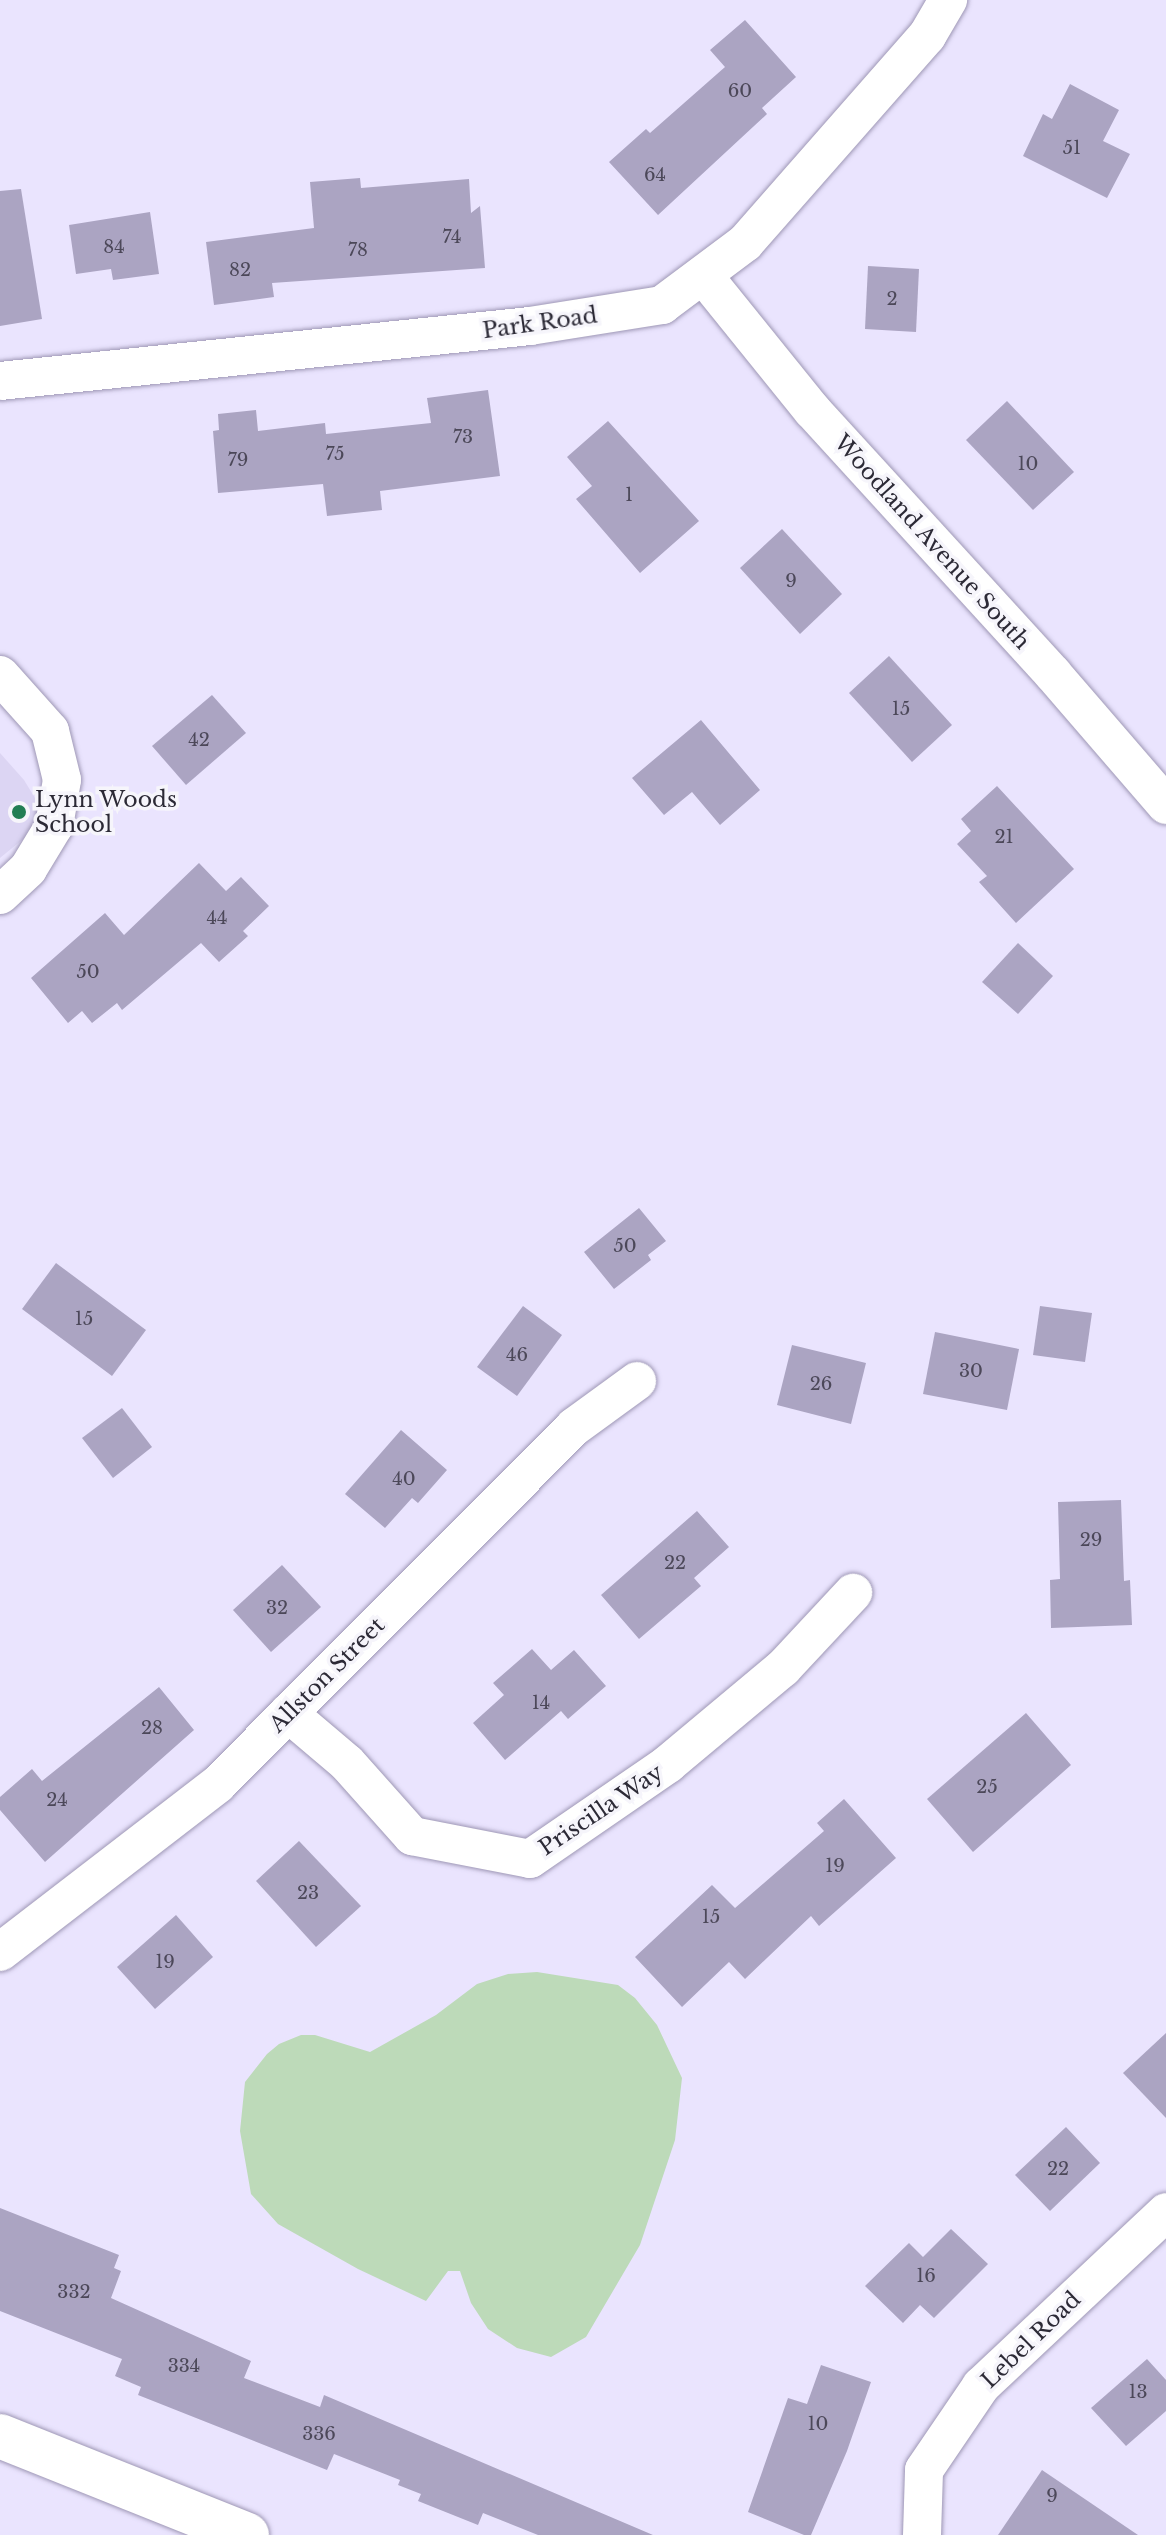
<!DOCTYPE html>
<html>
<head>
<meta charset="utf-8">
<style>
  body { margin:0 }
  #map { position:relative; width:1166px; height:2535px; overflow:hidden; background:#eae4fe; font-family:"Libre Baskerville",serif }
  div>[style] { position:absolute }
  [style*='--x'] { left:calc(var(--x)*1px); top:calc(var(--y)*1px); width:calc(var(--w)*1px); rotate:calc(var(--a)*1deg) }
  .built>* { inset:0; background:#dcd5f3 }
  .green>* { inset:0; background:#bddab9 }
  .building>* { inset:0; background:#aba4c2 }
  .roads { filter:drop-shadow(0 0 2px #9e97b5) drop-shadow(0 0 2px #9e97b5) }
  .street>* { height:38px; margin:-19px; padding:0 19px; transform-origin:19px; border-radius:19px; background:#fff }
  .primary>* { height:44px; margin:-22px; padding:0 22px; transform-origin:22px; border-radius:22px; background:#fff }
  .dots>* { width:22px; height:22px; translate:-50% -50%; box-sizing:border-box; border:4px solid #f6f5fb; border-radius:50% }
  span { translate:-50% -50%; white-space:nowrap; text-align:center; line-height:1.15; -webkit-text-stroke:7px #f6f5fb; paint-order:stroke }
  .number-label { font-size:18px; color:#4c4859 }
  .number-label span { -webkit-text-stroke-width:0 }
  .street-label { font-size:22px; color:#2c2a36 }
  .poi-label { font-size:22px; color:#2c2a36 }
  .left { translate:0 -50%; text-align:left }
</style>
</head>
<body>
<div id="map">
  <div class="built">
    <div style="clip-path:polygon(0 753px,24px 780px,38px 803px,37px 821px,28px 835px,0 858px)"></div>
  </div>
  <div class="green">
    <div style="clip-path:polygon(537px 1972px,618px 1985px,635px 1998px,657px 2025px,682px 2078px,675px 2140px,640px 2245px,586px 2337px,551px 2357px,517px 2348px,488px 2329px,471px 2303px,460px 2271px,448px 2271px,426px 2301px,358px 2269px,278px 2224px,251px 2194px,240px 2131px,245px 2082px,267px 2054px,279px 2044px,301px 2035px,315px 2035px,370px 2052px,436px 2015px,477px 1984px,508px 1974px)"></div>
  </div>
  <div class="building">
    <div style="clip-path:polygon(745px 20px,796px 77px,762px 108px,767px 114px,658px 215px,609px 162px,646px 129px,650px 133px,725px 67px,710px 50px)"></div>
    <div style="clip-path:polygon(1070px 84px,1119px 110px,1103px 141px,1130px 154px,1107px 198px,1023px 156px,1043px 114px,1052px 119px)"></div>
    <div style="clip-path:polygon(360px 178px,361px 188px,469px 179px,471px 213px,480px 206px,485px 268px,272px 283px,274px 297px,214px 305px,206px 242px,314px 228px,310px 182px)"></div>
    <div style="clip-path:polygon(21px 189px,42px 319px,0 326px,0 191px)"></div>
    <div style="clip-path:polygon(150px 212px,159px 274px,113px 280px,111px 269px,76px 274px,69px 225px)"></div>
    <div style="clip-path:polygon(868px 266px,919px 269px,916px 332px,865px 329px)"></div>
    <div style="clip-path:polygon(488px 390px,500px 476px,380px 491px,382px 510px,327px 516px,323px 484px,218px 493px,213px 431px,219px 430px,218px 414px,256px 410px,258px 431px,325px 423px,326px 434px,431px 423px,427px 398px)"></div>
    <div style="clip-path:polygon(1007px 401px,1074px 472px,1033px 510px,966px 440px)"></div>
    <div style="clip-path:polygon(608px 421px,699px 521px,640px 573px,576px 499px,592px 486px,567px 457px)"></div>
    <div style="clip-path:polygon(782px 529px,842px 594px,800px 634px,740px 568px)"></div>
    <div style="clip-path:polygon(889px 656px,952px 725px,912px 762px,849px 693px)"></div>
    <div style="clip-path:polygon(212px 695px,246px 733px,186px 785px,152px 746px)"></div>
    <div style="clip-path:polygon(701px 720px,760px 790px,720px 825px,692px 792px,664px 815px,632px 778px)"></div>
    <div style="clip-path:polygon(997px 786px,1074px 869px,1016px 923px,979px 882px,987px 876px,957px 844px,971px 831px,961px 819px)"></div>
    <div style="clip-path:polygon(199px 863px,226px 891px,241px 877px,269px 906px,243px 931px,248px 936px,219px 962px,201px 943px,122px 1010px,117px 1003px,92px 1023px,82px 1011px,68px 1023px,31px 978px,105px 913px,124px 935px)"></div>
    <div style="clip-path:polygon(1018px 943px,1053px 976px,1018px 1014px,982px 982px)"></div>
    <div style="clip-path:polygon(639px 1208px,666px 1241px,648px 1255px,651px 1260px,614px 1289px,584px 1252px)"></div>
    <div style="clip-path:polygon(56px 1263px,146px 1330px,112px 1376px,22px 1309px)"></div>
    <div style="clip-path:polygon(523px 1306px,562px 1335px,517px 1396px,477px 1367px)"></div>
    <div style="clip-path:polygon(1040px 1306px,1092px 1313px,1085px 1362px,1033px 1355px)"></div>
    <div style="clip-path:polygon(935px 1332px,1019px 1349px,1007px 1410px,923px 1394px)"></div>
    <div style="clip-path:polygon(792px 1345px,866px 1363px,851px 1424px,777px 1405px)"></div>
    <div style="clip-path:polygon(122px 1408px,152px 1447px,113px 1478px,82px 1438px)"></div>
    <div style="clip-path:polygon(401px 1430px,447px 1470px,418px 1503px,412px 1498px,385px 1528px,345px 1494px)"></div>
    <div style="clip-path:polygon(1121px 1500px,1124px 1581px,1130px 1580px,1132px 1625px,1051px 1628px,1050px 1580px,1060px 1579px,1058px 1502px)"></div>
    <div style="clip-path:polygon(697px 1511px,729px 1547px,694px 1578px,701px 1586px,639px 1639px,601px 1595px)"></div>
    <div style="clip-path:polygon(282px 1565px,321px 1607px,271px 1652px,233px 1610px)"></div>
    <div style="clip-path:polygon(532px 1649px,551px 1670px,574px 1650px,606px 1686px,568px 1719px,561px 1711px,505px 1760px,473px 1723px,504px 1695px,493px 1683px)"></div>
    <div style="clip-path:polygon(159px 1687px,194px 1730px,45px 1862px,0 1810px,0 1797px,32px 1769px,42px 1781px)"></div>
    <div style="clip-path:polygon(1026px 1713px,1071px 1765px,973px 1852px,927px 1799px)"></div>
    <div style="clip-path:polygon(844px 1799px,896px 1858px,819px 1926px,811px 1916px,745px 1979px,729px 1962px,682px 2007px,635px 1957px,712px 1885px,735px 1908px,824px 1831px,817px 1823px)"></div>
    <div style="clip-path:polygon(299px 1841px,361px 1906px,316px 1947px,256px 1881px)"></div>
    <div style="clip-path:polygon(176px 1915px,213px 1957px,155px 2009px,117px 1967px)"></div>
    <div style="clip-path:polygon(1166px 2033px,1166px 2118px,1123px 2073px)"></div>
    <div style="clip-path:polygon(1066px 2127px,1100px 2163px,1050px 2211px,1015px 2175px)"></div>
    <div style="clip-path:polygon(0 2208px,119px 2255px,114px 2268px,121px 2271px,111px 2298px,251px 2361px,244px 2378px,320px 2407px,324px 2395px,653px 2535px,538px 2535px,483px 2513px,478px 2525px,418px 2501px,421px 2494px,398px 2485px,400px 2480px,334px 2454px,327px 2470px,138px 2395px,141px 2387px,115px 2376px,122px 2359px,0 2311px)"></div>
    <div style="clip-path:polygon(951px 2229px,988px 2264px,934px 2318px,920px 2305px,903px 2323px,865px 2286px,909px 2243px,923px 2257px)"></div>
    <div style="clip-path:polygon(1147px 2359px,1166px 2380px,1166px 2411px,1126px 2446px,1091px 2408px)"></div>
    <div style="clip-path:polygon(821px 2365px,871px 2382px,847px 2451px,811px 2535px,804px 2535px,748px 2512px,788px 2398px,807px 2404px)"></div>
    <div style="clip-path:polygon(1042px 2470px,1138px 2535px,998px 2535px)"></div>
  </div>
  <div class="roads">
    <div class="street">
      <div style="--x:703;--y:275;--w:174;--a:51.1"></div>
      <div style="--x:812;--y:410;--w:357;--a:47.6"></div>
      <div style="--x:1053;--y:674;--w:173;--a:49.2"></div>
      <div style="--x:0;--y:381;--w:533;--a:-5.92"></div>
      <div style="--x:530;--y:326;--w:134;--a:-9"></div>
      <div style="--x:662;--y:305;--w:104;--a:-36.8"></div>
      <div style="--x:745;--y:243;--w:276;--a:-48.7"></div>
      <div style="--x:927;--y:36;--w:42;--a:-59.7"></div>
      <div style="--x:0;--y:675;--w:75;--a:48.2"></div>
      <div style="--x:50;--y:731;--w:50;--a:76.2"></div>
      <div style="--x:62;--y:780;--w:47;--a:99.9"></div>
      <div style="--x:54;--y:826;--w:50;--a:121.2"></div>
      <div style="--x:28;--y:869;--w:38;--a:137"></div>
      <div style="--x:288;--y:1713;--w:77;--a:40.3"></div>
      <div style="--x:347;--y:1763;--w:98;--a:48.3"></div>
      <div style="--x:412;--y:1836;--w:120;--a:11"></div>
      <div style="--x:530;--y:1859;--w:168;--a:-34.5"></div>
      <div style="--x:668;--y:1764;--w:150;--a:-39.9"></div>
      <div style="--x:783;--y:1668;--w:103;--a:-47"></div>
      <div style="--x:0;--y:1952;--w:275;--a:-37.6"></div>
      <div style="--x:218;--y:1784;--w:504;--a:-45.08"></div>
      <div style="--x:574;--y:1427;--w:78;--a:-36.1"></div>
      <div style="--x:922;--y:2535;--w:65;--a:-88.2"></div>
      <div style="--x:924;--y:2470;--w:102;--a:-55.8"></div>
      <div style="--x:981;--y:2386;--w:254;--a:-43.2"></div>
    </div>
    <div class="primary">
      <div style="--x:0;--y:2436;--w:266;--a:21.8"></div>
    </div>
  </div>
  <div class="dots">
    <div style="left:19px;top:812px;background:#237e54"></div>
  </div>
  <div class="number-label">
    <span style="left:740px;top:91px">60</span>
    <span style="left:1072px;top:148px">51</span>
    <span style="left:655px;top:175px">64</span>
    <span style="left:452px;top:237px">74</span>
    <span style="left:114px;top:247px">84</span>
    <span style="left:358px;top:250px">78</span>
    <span style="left:240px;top:270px">82</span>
    <span style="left:892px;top:299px">2</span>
    <span style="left:463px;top:437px">73</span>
    <span style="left:335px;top:454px">75</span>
    <span style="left:238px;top:460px">79</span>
    <span style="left:1028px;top:464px">10</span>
    <span style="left:629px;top:495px">1</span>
    <span style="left:791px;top:581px">9</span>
    <span style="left:901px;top:709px">15</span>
    <span style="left:199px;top:740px">42</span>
    <span style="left:1004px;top:837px">21</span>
    <span style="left:217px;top:918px">44</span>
    <span style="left:88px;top:972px">50</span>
    <span style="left:625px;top:1246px">50</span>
    <span style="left:84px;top:1319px">15</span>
    <span style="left:517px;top:1355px">46</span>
    <span style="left:971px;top:1371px">30</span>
    <span style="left:821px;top:1384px">26</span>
    <span style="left:404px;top:1479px">40</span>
    <span style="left:1091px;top:1540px">29</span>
    <span style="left:675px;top:1563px">22</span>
    <span style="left:277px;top:1608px">32</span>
    <span style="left:541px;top:1703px">14</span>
    <span style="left:152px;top:1728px">28</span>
    <span style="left:987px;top:1787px">25</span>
    <span style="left:57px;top:1800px">24</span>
    <span style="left:835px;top:1866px">19</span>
    <span style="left:308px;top:1893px">23</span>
    <span style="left:711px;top:1917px">15</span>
    <span style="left:165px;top:1962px">19</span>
    <span style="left:1058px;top:2169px">22</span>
    <span style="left:926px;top:2276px">16</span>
    <span style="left:74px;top:2292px">332</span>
    <span style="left:184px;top:2366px">334</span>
    <span style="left:1138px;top:2392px">13</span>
    <span style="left:818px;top:2424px">10</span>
    <span style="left:319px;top:2434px">336</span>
    <span style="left:1052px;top:2496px">9</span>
  </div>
  <div class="street-label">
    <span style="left:540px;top:323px;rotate:-8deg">Park Road</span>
    <span style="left:932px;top:542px;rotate:48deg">Woodland Avenue South</span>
    <span style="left:327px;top:1675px;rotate:-45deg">Allston Street</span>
    <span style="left:601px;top:1810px;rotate:-34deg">Priscilla Way</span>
    <span style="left:1031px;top:2340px;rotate:-44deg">Lebel Road</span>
  </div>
  <div class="poi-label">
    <span class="left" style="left:35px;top:812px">Lynn Woods<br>School</span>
  </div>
</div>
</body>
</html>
